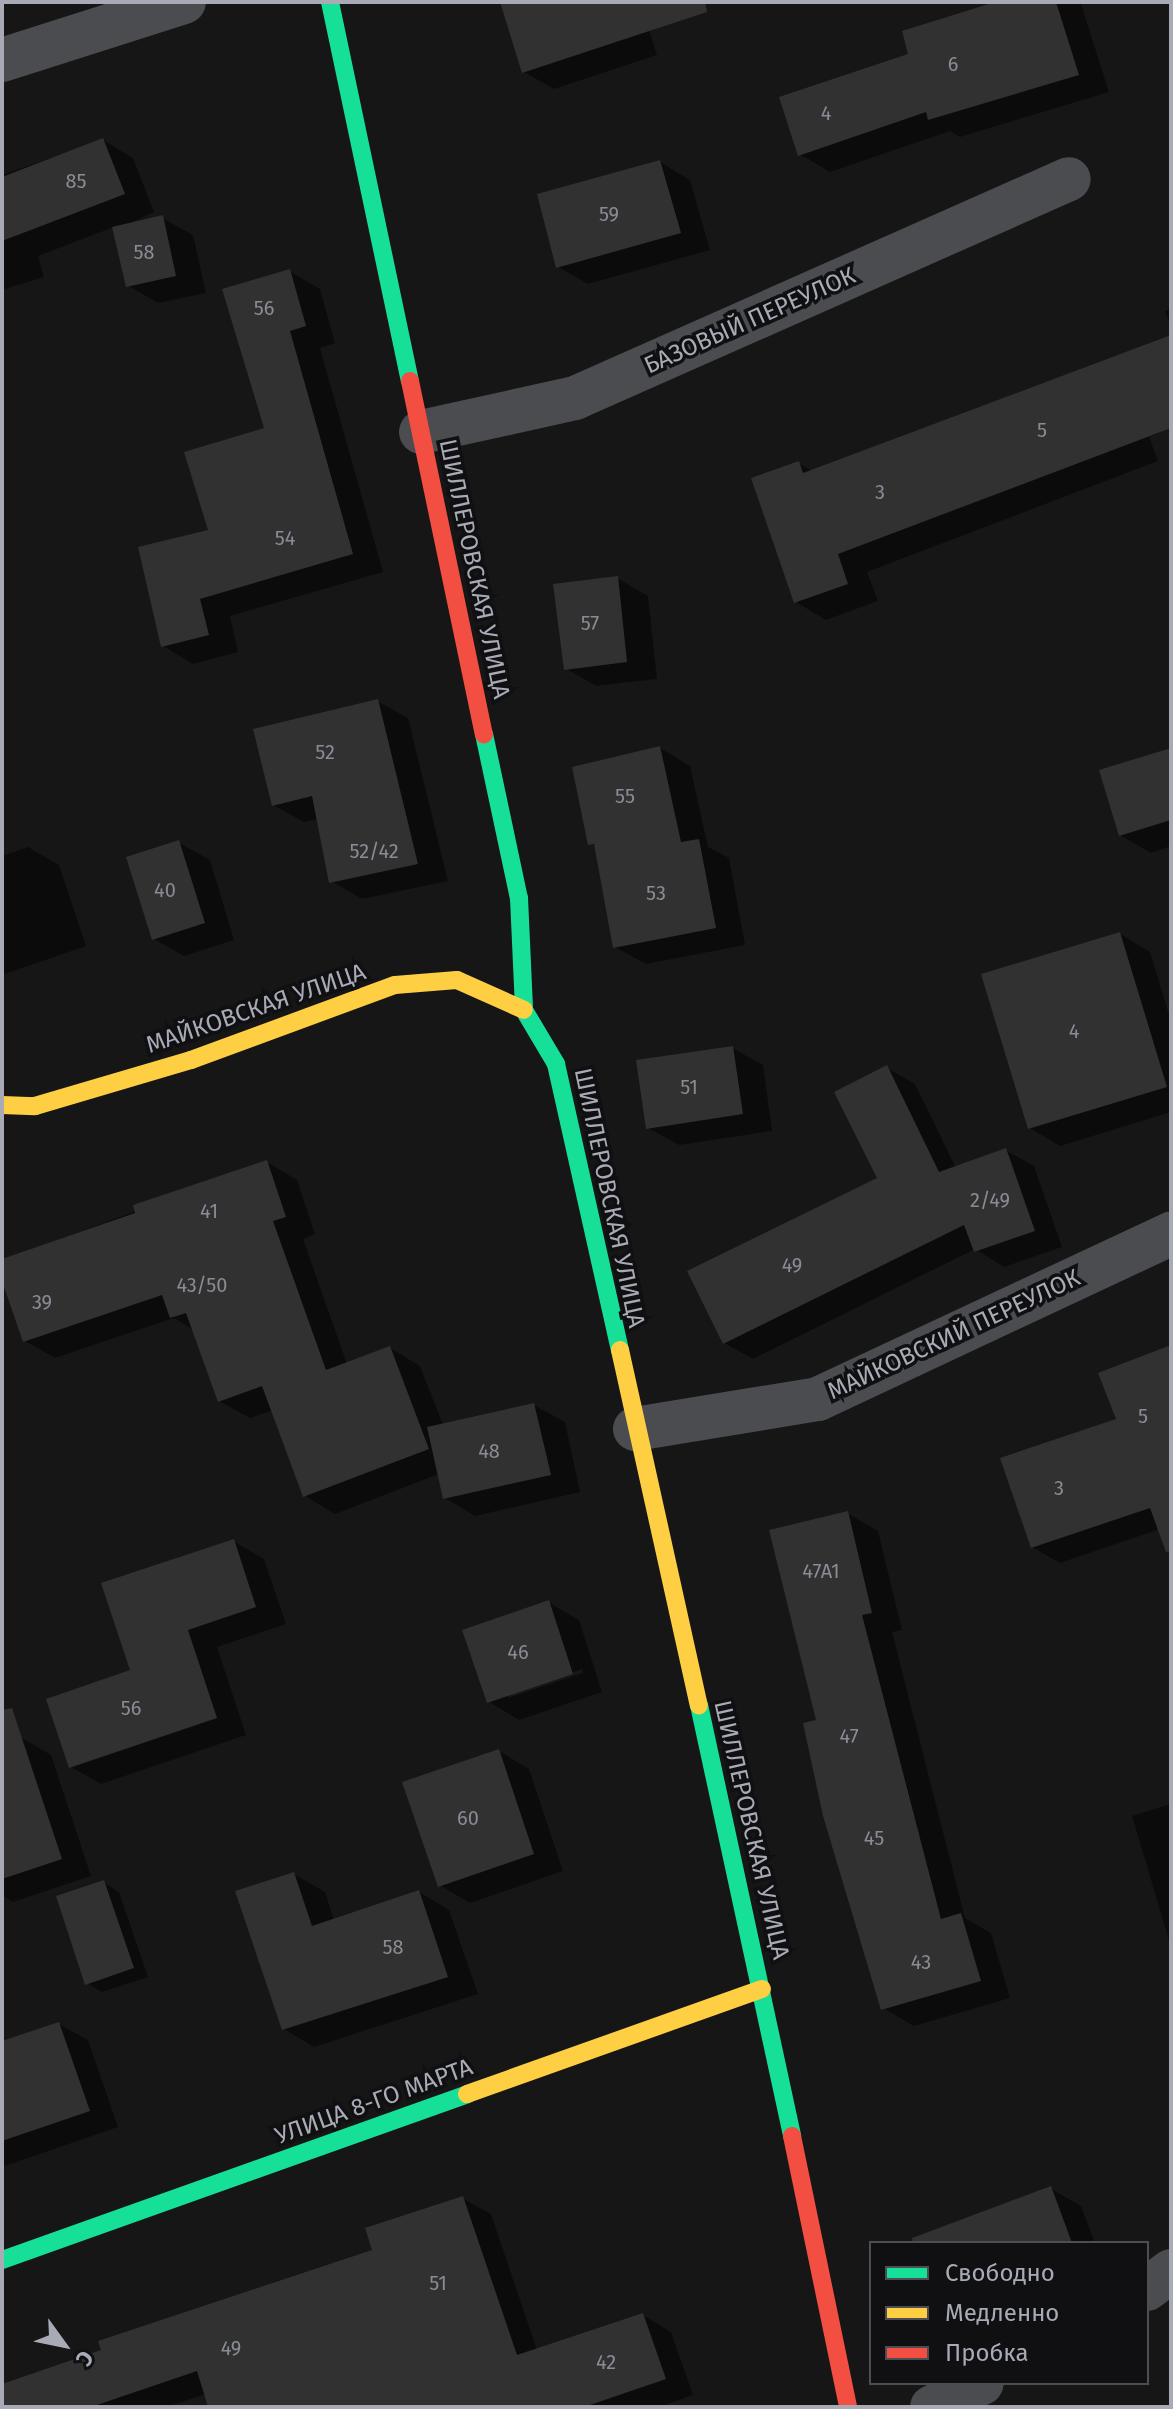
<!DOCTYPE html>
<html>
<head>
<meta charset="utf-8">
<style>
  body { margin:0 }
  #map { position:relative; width:1173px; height:2409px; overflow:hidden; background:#161616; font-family:"Fira Sans",sans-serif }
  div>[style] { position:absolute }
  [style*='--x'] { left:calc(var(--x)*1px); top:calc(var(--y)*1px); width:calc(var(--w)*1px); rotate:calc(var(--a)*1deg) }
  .shadow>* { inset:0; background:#0007 }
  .building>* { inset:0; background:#313132 }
  .street>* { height:44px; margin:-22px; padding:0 22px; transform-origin:22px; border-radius:22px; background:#4b4c4f }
  .fast>* { height:18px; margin:-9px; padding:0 9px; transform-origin:9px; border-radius:9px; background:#16e098 }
  .slow>* { height:18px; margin:-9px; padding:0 9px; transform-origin:9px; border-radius:9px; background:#ffcf43 }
  .jam>* { height:18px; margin:-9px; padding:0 9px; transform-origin:9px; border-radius:9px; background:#f24e42 }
  span { translate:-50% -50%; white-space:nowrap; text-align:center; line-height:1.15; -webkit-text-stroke:7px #101012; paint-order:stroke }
  .number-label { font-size:20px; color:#8a8c95 }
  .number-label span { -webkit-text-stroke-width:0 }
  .street-label { font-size:24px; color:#a8abb6 }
  .frame { position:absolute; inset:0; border:4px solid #a8abb6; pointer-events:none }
  .legend { position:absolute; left:869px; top:2241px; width:280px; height:144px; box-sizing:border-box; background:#101012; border:2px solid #4d4e54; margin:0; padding:10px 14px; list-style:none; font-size:24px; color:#a8abb6 }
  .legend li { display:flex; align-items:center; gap:16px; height:40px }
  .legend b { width:40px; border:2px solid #4d4e54 }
  .north { position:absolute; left:24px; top:2305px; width:80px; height:80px; -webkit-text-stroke:6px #101012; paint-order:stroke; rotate:123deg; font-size:22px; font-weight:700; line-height:32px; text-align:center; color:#a8abb6 }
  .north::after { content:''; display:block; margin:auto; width:28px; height:36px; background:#a8abb6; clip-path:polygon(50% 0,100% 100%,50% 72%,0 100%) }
</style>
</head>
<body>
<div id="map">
  <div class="shadow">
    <div style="clip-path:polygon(502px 2px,640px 2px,657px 55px,554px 89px,524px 72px)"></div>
    <div style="clip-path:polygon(1002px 2px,1081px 4px,1109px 92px,960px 137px,950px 131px,830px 172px,799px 154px,911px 55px)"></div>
    <div style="clip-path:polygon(103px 140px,133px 158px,154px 212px,120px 228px,162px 218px,193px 235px,206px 293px,158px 303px,127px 285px,114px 227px,38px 256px,44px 277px,2px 290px,2px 175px)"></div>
    <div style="clip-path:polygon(660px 162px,690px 180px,710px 250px,588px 284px,558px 267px)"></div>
    <div style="clip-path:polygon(289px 271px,320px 289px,335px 343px,320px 348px,383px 572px,230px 616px,238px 652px,193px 664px,163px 646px,211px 532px,266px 429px)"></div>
    <div style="clip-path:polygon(1171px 309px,1171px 327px,1165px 311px)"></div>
    <div style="clip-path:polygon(1171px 337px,1171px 428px,1149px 437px,1158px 461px,867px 572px,878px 601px,826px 620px,796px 602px,798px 463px,812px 471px)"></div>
    <div style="clip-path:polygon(617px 578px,648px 596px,657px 679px,596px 686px,565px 668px)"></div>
    <div style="clip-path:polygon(377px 701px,408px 718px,448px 881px,362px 899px,331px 881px,319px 819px,304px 822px,273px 805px)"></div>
    <div style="clip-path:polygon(660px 748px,690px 766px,708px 847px,729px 858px,745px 945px,646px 964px,615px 947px,596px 847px,590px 843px)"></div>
    <div style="clip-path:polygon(1171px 752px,1171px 846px,1151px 853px,1120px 835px)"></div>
    <div style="clip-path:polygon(179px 843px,210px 860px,234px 940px,184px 956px,154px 939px)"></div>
    <div style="clip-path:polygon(28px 847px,59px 865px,86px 946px,2px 975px,2px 856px)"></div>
    <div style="clip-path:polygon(1120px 934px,1150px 952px,1171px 1021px,1171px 1112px,1060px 1146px,1030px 1128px)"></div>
    <div style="clip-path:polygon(732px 1048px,763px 1065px,772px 1131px,679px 1145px,648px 1128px)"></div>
    <div style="clip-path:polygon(887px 1068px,915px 1084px,956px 1168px,1005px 1150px,1034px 1166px,1062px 1247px,1004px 1267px,975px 1249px,753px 1359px,724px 1343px,880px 1179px)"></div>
    <div style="clip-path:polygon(267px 1162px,297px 1180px,315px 1234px,303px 1239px,347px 1364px,390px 1348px,420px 1366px,443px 1425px,534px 1405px,565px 1422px,580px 1492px,475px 1516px,445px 1498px,439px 1474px,335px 1514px,305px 1496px,273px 1410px,250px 1418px,219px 1401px,194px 1330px,174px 1318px,55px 1358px,25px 1341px,2px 1261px)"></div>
    <div style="clip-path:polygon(1171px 1347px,1171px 1550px,1160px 1529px,1060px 1563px,1032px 1547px)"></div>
    <div style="clip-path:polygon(847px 1513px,878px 1531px,902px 1630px,892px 1632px,965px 1918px,991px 1933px,1010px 1998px,914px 2026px,883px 2008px,819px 1721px)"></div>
    <div style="clip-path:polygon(233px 1541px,264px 1559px,286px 1624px,217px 1647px,246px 1735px,101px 1784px,71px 1767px,133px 1671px)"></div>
    <div style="clip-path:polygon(evenodd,548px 1602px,579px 1620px,602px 1692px,519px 1720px,489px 1702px,548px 1602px,582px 1669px,583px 1673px,508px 1698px,508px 1694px,582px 1669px)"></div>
    <div style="clip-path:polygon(20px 1737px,51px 1755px,91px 1876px,13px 1902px,2px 1895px,2px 1743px)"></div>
    <div style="clip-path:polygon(499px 1751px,529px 1769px,563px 1871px,470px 1903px,439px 1885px)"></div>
    <div style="clip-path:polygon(1171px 1804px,1171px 1947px,1132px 1816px)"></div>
    <div style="clip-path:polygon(294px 1874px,325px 1892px,334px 1920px,419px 1892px,449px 1910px,478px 1994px,314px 2047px,284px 2029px)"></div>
    <div style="clip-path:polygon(104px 1883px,119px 1892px,148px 1977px,102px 1992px,87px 1983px)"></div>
    <div style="clip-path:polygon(59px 2024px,88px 2040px,118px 2127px,2px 2167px,2px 2045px)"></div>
    <div style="clip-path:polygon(1050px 2188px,1081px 2206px,1095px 2243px,937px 2243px)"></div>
    <div style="clip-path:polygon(462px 2198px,491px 2214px,537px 2350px,643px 2315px,671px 2332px,693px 2395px,659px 2407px,212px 2407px,206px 2394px,166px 2407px,2px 2407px,2px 2387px,375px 2252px)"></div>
  </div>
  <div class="building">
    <div style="clip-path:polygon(500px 2px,705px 2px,707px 12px,522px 73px)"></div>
    <div style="clip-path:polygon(995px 2px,1056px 2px,1079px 75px,928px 120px,926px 112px,798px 156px,779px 97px,908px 54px,902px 31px)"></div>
    <div style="clip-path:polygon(103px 138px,125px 194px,2px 241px,2px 177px)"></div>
    <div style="clip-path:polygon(660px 160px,681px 233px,556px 268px,537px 194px)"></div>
    <div style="clip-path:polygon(163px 215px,176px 276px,126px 287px,112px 227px)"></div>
    <div style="clip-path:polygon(290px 269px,306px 326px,290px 331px,353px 554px,200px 599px,209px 635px,161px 647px,138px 547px,208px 530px,184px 452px,264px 428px,222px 289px)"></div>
    <div style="clip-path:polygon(1171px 335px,1171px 428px,838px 554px,848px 584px,794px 603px,751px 478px,799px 461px,803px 473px)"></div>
    <div style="clip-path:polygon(618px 576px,627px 662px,564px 670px,553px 584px)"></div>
    <div style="clip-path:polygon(378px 699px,418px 864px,329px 883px,312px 796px,272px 806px,253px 729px)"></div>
    <div style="clip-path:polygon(660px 746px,681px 842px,699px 839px,716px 928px,613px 948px,594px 844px,588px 845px,572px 767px)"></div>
    <div style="clip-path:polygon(1171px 748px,1171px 820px,1119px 836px,1099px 770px)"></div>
    <div style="clip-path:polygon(179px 840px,205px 923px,152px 940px,126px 857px)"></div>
    <div style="clip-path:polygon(1120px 932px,1167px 1087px,1028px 1129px,981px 974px)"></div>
    <div style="clip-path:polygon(733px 1046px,743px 1114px,646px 1129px,636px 1060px)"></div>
    <div style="clip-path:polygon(887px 1065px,939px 1172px,1006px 1148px,1035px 1231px,974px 1252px,964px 1225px,723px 1344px,687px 1271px,877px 1178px,834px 1092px)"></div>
    <div style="clip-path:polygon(267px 1160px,286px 1217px,273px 1221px,326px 1370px,390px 1346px,429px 1449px,303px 1497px,262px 1386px,218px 1402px,186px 1313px,170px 1318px,162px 1295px,23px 1342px,2px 1281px,2px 1259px,135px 1213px,133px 1205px)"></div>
    <div style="clip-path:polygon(1171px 1345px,1171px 1551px,1166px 1552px,1150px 1508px,1031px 1548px,1000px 1458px,1116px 1419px,1098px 1373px)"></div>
    <div style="clip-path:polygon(534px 1403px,551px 1475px,443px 1499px,427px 1427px)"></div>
    <div style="clip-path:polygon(848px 1511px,872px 1613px,862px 1615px,941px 1919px,961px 1913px,981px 1981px,881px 2010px,823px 1816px,803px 1723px,816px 1720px,769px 1530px)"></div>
    <div style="clip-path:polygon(234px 1539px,256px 1607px,188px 1630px,217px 1718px,69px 1768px,46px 1699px,130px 1670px,101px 1583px)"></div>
    <div style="clip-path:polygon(549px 1600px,573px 1674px,487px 1703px,462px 1630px)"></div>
    <div style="clip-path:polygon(12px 1708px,62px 1859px,2px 1879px,2px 1710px)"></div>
    <div style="clip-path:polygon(499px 1749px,534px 1854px,438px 1887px,402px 1782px)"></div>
    <div style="clip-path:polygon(294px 1872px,312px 1926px,419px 1890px,448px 1977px,282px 2030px,235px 1891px)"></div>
    <div style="clip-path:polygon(104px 1880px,134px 1968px,85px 1985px,56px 1896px)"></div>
    <div style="clip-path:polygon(59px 2022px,90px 2111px,2px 2141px,2px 2041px)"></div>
    <div style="clip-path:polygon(1051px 2186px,1072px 2243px,913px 2243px,912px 2238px)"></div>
    <div style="clip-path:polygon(463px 2196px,517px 2355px,643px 2313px,666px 2379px,584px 2407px,208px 2407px,197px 2371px,91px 2407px,2px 2407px,2px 2384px,101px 2350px,98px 2341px,372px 2250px,365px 2228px)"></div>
  </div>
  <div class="street">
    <div style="--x:2;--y:60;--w:191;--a:-17.7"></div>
    <div style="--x:421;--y:432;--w:158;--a:-12.4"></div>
    <div style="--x:575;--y:398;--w:540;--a:-23.91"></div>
    <div style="--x:635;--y:1429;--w:185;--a:-9.3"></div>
    <div style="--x:818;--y:1399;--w:390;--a:-25.1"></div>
    <div style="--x:1147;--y:2289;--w:30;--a:-37"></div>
    <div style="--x:932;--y:2407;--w:55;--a:-25.6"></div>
  </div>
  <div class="fast">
    <div style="--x:330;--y:2;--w:387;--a:78.1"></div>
    <div style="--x:484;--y:734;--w:168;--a:78"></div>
    <div style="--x:519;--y:898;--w:112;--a:87.4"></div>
    <div style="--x:524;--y:1010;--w:63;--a:59.3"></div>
    <div style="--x:556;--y:1064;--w:293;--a:77.4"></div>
    <div style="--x:699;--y:1705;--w:441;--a:77.8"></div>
    <div style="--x:2;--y:2260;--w:494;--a:-19.6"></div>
  </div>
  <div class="slow">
    <div style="--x:2;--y:1105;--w:33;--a:2"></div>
    <div style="--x:35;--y:1106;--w:163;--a:-16.4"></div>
    <div style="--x:191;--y:1060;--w:217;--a:-20.2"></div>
    <div style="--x:395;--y:985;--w:62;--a:-4.6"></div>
    <div style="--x:457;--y:980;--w:73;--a:24.1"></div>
    <div style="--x:620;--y:1350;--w:364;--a:77.5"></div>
    <div style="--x:467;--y:2094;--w:313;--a:-19.6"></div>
  </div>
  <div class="jam">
    <div style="--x:410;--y:381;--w:361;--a:78.2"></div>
    <div style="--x:792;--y:2136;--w:277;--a:78.3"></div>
  </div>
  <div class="number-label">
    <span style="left:953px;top:64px">6</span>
    <span style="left:826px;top:113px">4</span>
    <span style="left:76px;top:181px">85</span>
    <span style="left:609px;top:214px">59</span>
    <span style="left:144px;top:252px">58</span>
    <span style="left:264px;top:308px">56</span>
    <span style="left:1042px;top:430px">5</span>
    <span style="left:880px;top:492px">3</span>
    <span style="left:285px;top:538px">54</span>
    <span style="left:590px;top:623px">57</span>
    <span style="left:325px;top:752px">52</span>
    <span style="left:625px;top:796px">55</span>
    <span style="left:374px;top:851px">52/42</span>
    <span style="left:165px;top:890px">40</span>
    <span style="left:656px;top:893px">53</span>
    <span style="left:1074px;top:1031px">4</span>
    <span style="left:689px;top:1087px">51</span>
    <span style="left:990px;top:1200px">2/49</span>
    <span style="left:209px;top:1211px">41</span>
    <span style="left:792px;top:1265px">49</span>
    <span style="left:202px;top:1285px">43/50</span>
    <span style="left:42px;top:1302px">39</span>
    <span style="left:1143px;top:1416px">5</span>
    <span style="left:489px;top:1451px">48</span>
    <span style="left:1059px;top:1488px">3</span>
    <span style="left:821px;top:1571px">47А1</span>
    <span style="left:518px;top:1652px">46</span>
    <span style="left:131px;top:1708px">56</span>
    <span style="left:849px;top:1736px">47</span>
    <span style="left:468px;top:1818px">60</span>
    <span style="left:874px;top:1838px">45</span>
    <span style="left:393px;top:1947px">58</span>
    <span style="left:921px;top:1962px">43</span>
    <span style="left:438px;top:2283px">51</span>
    <span style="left:231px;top:2348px">49</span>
    <span style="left:606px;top:2362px">42</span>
  </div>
  <div class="street-label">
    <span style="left:750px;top:321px;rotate:-24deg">БАЗОВЫЙ ПЕРЕУЛОК</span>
    <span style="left:474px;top:569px;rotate:78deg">ШИЛЛЕРОВСКАЯ УЛИЦА</span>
    <span style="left:256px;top:1009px;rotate:-19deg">МАЙКОВСКАЯ УЛИЦА</span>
    <span style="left:609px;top:1198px;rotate:78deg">ШИЛЛЕРОВСКАЯ УЛИЦА</span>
    <span style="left:954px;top:1335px;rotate:-25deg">МАЙКОВСКИЙ ПЕРЕУЛОК</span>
    <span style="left:751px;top:1830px;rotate:77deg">ШИЛЛЕРОВСКАЯ УЛИЦА</span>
    <span style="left:374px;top:2102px;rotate:-20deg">УЛИЦА 8-ГО МАРТА</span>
  </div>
  <div class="frame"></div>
  <ul class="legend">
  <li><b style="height:10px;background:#16e098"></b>Свободно</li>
  <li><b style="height:10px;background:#ffcf43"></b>Медленно</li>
  <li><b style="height:10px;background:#f24e42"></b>Пробка</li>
  </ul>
  <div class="north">С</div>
</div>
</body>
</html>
